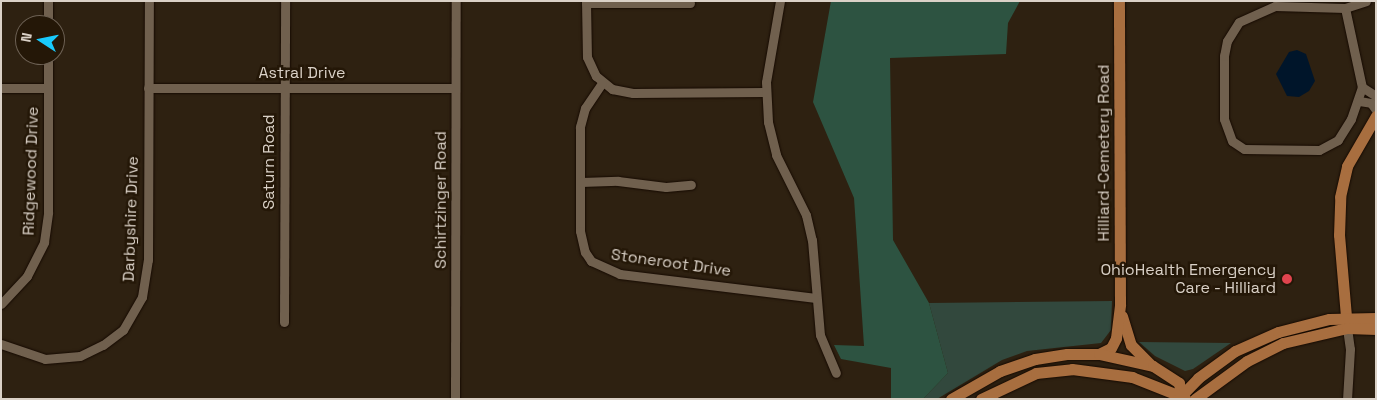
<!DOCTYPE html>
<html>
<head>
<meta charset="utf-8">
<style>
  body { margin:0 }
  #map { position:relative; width:1377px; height:400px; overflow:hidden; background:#2e2111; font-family:"Space Grotesk",sans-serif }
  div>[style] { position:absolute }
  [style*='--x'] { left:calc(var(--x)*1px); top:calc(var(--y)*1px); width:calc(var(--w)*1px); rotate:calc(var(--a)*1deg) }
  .green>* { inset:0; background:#32483d }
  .forest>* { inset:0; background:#2d5341 }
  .water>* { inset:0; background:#00152a }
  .roads { filter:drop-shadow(0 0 1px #160a00) drop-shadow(0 0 1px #160a00) }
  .minor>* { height:9px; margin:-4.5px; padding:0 4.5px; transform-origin:4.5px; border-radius:4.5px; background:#70604e }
  .major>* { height:11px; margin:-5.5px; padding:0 5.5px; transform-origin:5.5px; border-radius:5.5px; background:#a86e3f }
  .dots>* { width:14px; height:14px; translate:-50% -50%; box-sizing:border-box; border:2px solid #241707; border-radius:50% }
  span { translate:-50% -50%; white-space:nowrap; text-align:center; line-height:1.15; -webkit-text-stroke:5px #241707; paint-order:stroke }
  .street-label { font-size:16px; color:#dad1c7 }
  .poi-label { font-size:16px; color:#dad1c7 }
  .right { translate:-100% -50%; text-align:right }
  .frame { position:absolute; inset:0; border:2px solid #dad1c7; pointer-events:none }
  .north { position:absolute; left:15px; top:15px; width:50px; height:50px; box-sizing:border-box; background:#241707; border:1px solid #6d6154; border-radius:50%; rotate:281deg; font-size:14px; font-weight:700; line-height:20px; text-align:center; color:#dad1c7 }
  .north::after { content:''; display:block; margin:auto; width:18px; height:22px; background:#19cafc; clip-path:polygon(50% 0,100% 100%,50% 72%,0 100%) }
</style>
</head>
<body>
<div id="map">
  <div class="green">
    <div style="clip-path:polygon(1112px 301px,1111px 330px,1101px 343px,1027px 351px,1002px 360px,937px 399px,923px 399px,948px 373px,929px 303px)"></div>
    <div style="clip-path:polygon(1139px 342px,1231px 343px,1193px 369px,1185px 371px,1155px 356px)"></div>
  </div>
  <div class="forest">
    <div style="clip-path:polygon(831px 1px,1020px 1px,1008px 23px,1006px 54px,890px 58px,893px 240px,929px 303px,948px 373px,923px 399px,891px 399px,891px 368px,841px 359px,834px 345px,864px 346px,854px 198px,813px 102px)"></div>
  </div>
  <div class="water">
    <div style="clip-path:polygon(1297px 50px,1306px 54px,1315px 81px,1309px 91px,1299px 97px,1287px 96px,1276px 74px,1289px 52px)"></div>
  </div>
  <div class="roads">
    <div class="minor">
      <div style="--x:586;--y:1;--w:56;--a:89"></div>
      <div style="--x:587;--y:57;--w:21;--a:65"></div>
      <div style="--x:596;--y:76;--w:21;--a:39"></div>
      <div style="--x:612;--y:89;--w:21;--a:11"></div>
      <div style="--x:633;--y:93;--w:132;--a:-0.4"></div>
      <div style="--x:780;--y:1;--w:82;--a:99.8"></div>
      <div style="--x:766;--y:82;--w:40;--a:87.1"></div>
      <div style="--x:768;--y:122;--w:34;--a:76"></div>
      <div style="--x:776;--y:155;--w:67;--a:63.4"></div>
      <div style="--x:806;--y:215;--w:26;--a:77"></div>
      <div style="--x:812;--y:240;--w:95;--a:85.2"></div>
      <div style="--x:820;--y:335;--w:41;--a:67.2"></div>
      <div style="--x:586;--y:3;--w:104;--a:0"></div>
      <div style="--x:1345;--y:8;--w:81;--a:77.9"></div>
      <div style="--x:1362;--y:87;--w:34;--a:109"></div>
      <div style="--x:1351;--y:119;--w:25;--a:122"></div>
      <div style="--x:1338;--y:140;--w:21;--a:152"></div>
      <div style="--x:1319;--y:150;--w:75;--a:-179.2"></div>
      <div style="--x:1244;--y:149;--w:14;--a:-146"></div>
      <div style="--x:1232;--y:141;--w:23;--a:-110"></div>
      <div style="--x:1224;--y:119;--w:63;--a:-90"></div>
      <div style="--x:1224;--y:56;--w:15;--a:-79"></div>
      <div style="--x:1227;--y:41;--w:22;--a:-58"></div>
      <div style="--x:1239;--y:22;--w:39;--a:-24"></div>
      <div style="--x:1275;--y:6;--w:70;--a:1.6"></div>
      <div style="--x:1345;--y:8;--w:22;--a:-18"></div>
      <div style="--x:48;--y:25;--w:24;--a:-90"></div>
      <div style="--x:602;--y:83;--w:30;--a:124"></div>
      <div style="--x:585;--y:108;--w:20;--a:105"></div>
      <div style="--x:580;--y:127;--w:104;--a:90"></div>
      <div style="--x:580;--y:231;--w:22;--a:77"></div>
      <div style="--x:585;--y:252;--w:11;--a:56"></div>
      <div style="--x:591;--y:261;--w:32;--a:24"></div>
      <div style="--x:620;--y:274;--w:197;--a:7"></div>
      <div style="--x:1362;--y:87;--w:17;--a:33"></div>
      <div style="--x:1;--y:88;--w:47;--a:0"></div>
      <div style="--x:148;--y:88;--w:307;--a:0"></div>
      <div style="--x:1359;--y:101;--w:12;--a:9"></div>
      <div style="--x:1371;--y:103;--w:9;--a:54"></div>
      <div style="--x:581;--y:182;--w:37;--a:-2"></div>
      <div style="--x:618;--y:181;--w:48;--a:7.1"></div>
      <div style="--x:666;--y:187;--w:25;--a:-5"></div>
      <div style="--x:1;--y:304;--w:38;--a:-47"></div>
      <div style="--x:27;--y:276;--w:38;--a:-63"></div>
      <div style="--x:44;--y:242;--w:30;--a:-82"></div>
      <div style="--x:48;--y:212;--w:157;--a:-90"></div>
      <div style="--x:284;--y:322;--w:321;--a:-89.8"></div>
      <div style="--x:1347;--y:328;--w:21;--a:82"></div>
      <div style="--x:1350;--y:349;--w:50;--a:93.4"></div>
      <div style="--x:1;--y:344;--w:46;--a:18.8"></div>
      <div style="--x:45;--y:359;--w:35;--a:-5"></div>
      <div style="--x:80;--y:356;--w:25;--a:-26"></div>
      <div style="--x:103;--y:345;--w:25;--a:-37"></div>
      <div style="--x:123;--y:330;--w:38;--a:-60"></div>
      <div style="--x:142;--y:297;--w:37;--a:-81"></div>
      <div style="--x:148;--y:260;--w:259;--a:-89.8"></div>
      <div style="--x:455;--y:399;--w:398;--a:-89.9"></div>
    </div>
    <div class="major">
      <div style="--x:1122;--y:316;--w:30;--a:73"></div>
      <div style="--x:1131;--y:345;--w:28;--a:45"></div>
      <div style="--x:1347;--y:328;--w:93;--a:-94.9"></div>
      <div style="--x:1339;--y:235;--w:38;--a:-88"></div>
      <div style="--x:1340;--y:197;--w:32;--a:-77"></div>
      <div style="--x:1347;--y:166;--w:58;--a:-59.9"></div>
      <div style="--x:1099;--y:354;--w:13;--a:-27"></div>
      <div style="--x:1111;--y:348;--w:11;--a:-63"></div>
      <div style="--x:1116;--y:338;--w:34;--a:-83"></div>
      <div style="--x:1120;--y:304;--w:303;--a:-90.2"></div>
      <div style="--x:951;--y:399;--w:56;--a:-29.7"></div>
      <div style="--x:1000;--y:371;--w:37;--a:-19"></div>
      <div style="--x:1035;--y:359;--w:32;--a:-9"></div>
      <div style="--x:1067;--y:354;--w:32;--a:0"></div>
      <div style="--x:1099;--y:354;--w:55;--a:12.5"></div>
      <div style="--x:1153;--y:366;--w:31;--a:33"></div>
      <div style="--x:1179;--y:383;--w:12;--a:81"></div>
      <div style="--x:981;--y:399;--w:61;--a:-25.3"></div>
      <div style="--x:1036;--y:373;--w:36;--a:-6"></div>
      <div style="--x:1072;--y:369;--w:61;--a:7.6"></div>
      <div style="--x:1132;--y:377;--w:57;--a:21.6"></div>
      <div style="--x:1178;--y:399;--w:29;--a:-46"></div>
      <div style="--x:1198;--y:378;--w:46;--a:-36.1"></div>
      <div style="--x:1235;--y:351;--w:47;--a:-23.8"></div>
      <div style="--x:1278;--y:332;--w:53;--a:-14.3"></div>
      <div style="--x:1329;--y:319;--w:47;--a:-1.2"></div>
      <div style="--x:1195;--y:399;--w:64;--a:-36.2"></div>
      <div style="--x:1247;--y:361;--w:40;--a:-26.6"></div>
      <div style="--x:1283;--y:343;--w:66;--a:-13.2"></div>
      <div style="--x:1347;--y:328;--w:29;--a:2"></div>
    </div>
  </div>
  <div class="dots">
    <div style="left:1287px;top:279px;background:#e0444e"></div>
  </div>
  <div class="street-label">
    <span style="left:302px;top:73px">Astral Drive</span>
    <span style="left:1104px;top:153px;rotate:-90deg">Hilliard-Cemetery Road</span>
    <span style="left:269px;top:162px;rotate:-90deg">Saturn Road</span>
    <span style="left:31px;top:171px;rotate:-88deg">Ridgewood Drive</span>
    <span style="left:441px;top:200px;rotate:-90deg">Schirtzinger Road</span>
    <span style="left:131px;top:219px;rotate:-88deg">Darbyshire Drive</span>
    <span style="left:671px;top:263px;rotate:8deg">Stoneroot Drive</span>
  </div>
  <div class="poi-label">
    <span class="right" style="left:1276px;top:279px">OhioHealth Emergency<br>Care - Hilliard</span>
  </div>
  <div class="frame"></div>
  <div class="north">N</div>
</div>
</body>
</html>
